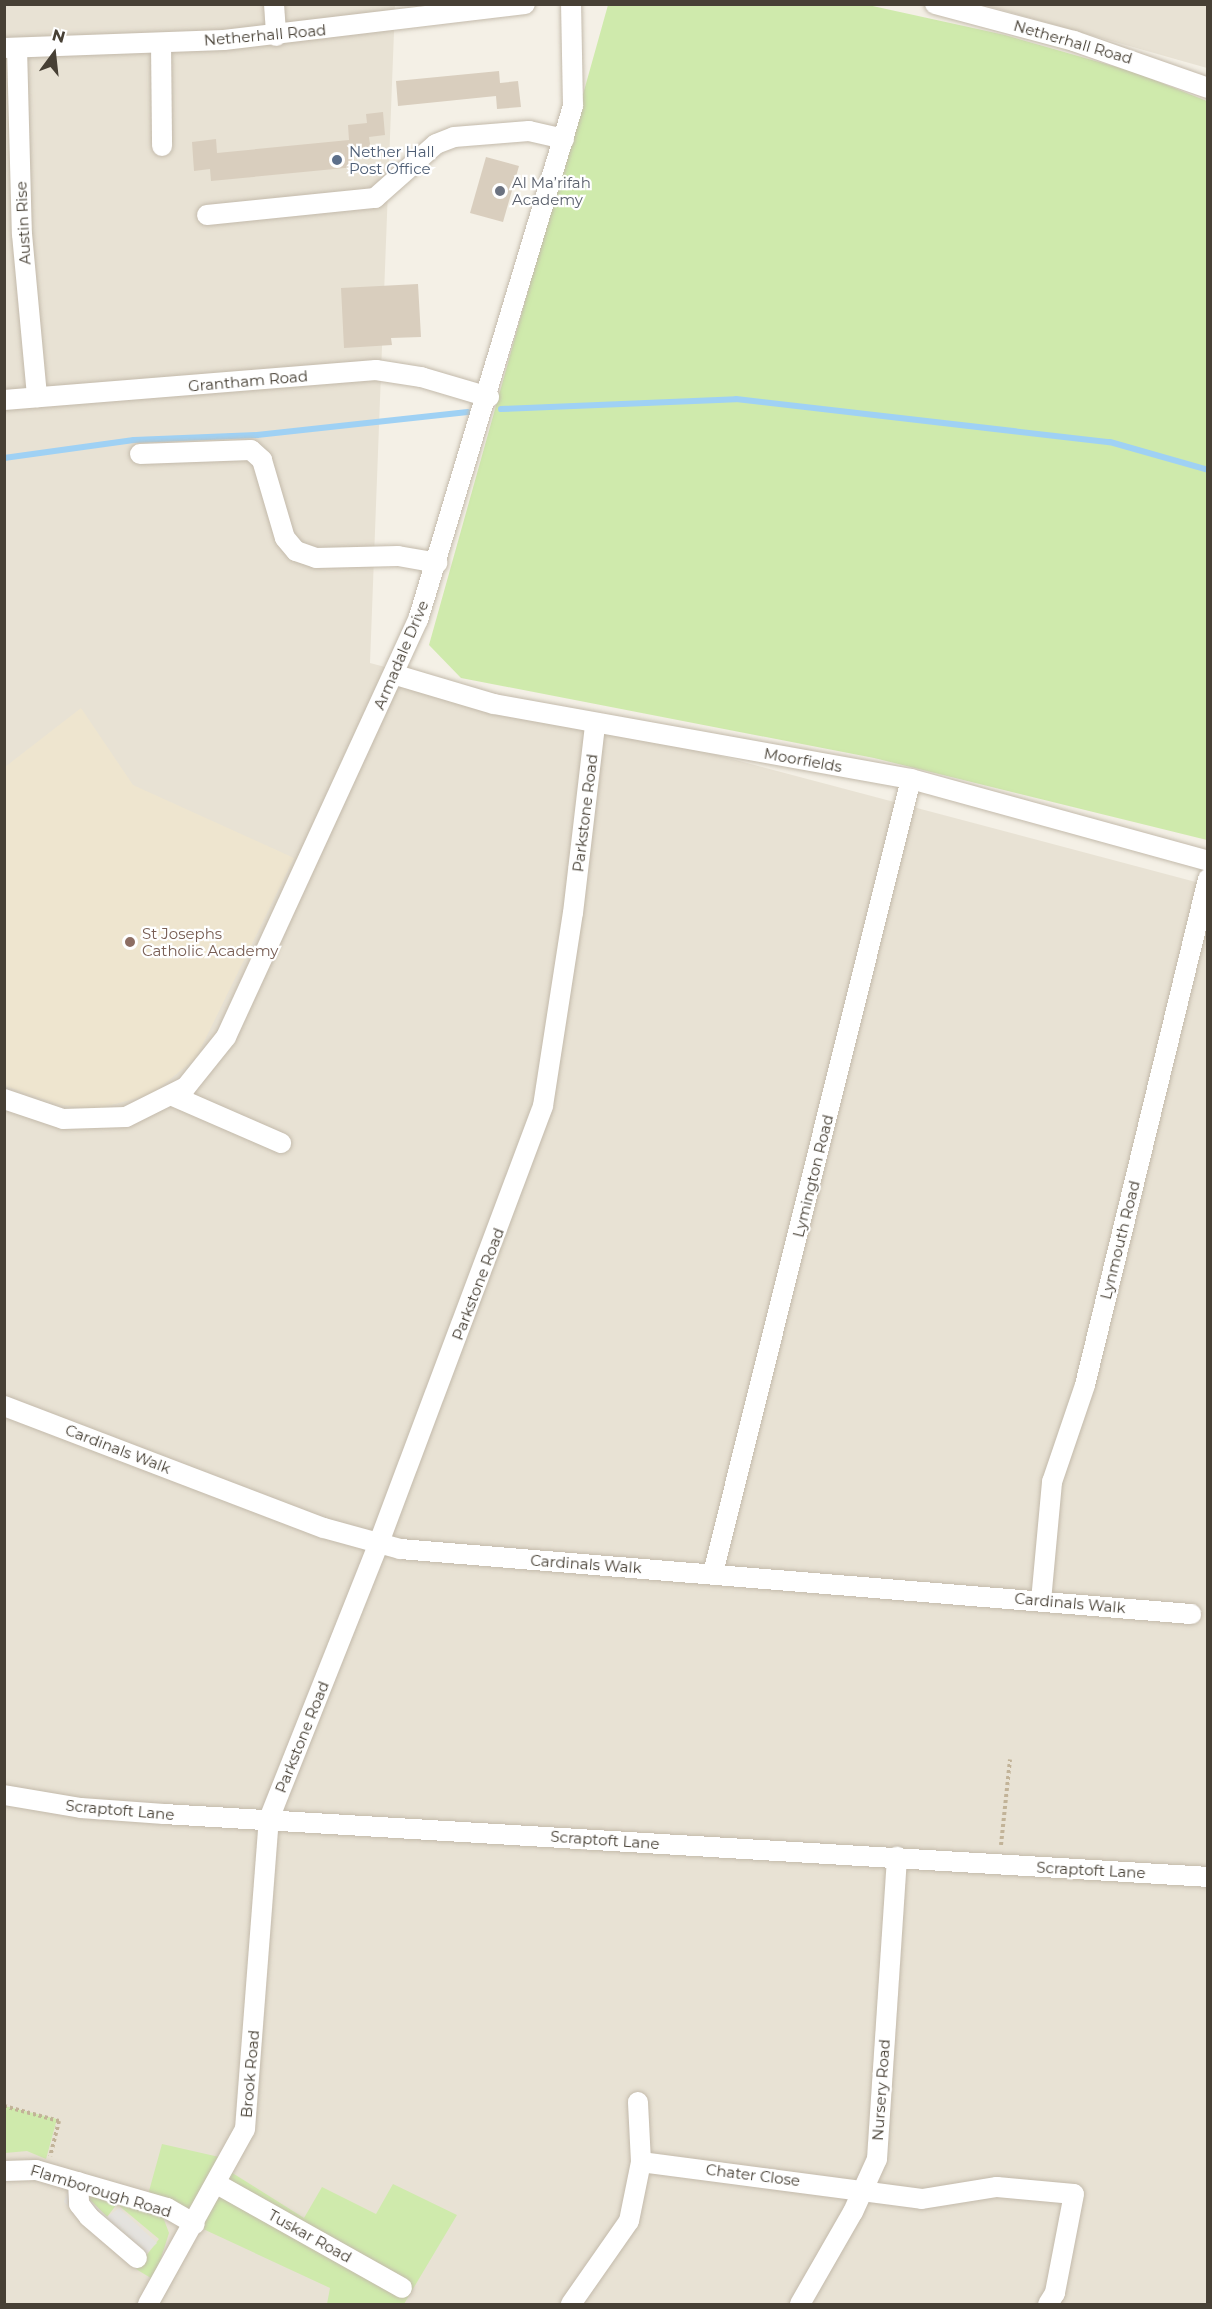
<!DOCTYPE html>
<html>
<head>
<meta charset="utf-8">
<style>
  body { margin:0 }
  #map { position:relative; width:1212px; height:2309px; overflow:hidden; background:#f4f0e6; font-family:Montserrat,sans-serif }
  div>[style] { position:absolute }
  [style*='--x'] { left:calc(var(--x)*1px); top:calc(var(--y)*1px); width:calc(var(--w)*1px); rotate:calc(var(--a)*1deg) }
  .residential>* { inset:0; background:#e8e2d4 }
  .education>* { inset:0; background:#eee5cf }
  .green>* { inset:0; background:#cfeaac }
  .parking>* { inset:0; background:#e4e2de }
  .stream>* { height:6px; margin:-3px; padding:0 3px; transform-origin:3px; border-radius:3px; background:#9fd1f4 }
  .building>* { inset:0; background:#d9cebe }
  .path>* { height:4px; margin-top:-2px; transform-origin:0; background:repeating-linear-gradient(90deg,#c2b398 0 3px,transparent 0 6px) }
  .roads { filter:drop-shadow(0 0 2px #c3baab) drop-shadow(0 0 2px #c3baab) }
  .minor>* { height:20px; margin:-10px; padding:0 10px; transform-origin:10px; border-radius:10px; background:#fff }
  .dots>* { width:16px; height:16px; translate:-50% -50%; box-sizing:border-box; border:3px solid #fff; border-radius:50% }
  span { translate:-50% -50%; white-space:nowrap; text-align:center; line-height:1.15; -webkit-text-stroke:4.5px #fff; paint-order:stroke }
  .street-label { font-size:15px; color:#474035 }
  .service-label { font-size:15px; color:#4e5e75 }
  .left { translate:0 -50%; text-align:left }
  .worship-label { font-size:15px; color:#5b616d }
  .education-label { font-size:15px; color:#785e54 }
  .frame { position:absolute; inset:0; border:6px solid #474035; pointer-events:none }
  .north { position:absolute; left:24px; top:24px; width:60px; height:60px; -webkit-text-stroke:4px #fff; paint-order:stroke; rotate:15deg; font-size:16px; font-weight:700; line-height:24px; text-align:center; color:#474035 }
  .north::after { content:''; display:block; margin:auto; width:21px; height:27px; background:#474035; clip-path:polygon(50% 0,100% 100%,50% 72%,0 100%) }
</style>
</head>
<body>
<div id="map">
  <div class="residential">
    <div style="clip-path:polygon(5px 5px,395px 5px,370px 663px,1207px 885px,1207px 2304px,5px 2304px)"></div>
    <div style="clip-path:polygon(984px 5px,1207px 5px,1207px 68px)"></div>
  </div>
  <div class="education">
    <div style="clip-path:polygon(81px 708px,133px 785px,294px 858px,196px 1058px,152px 1094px,97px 1109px,60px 1105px,5px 1086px,5px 767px)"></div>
  </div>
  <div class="green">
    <div style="clip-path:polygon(608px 5px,868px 5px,1005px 35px,1134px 72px,1207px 101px,1207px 840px,874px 758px,461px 678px,429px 645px)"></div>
    <div style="clip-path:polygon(5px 2106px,57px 2119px,46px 2159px,27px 2151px,5px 2153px)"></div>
    <div style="clip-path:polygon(162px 2144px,228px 2159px,226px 2169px,304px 2218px,322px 2187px,376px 2214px,393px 2184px,457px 2215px,404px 2304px,327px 2304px,330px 2288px,160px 2209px,169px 2233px,154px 2280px,136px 2269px,159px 2239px,117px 2204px,107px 2217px,87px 2197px,87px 2185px,146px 2202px)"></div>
  </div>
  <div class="parking">
    <div style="clip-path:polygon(71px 2181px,107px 2217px,119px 2208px,157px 2243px,133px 2266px,64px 2202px)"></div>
  </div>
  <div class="stream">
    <div style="--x:501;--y:409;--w:235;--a:-2.4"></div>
    <div style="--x:736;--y:399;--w:376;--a:6.6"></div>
    <div style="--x:1110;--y:442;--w:102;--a:15.9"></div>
    <div style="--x:4;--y:458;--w:131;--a:-7.9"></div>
    <div style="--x:134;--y:440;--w:123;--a:-2.3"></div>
    <div style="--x:257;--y:435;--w:212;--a:-6.2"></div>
  </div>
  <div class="building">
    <div style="clip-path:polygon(499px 71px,500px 83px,518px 81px,521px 107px,497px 109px,496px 96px,398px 106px,396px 81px)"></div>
    <div style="clip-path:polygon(383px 112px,385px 135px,369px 137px,371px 151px,354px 153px,355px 167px,211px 181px,210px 169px,194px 171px,192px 142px,216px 139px,217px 153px,349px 140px,348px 125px,367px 123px,366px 114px)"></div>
    <div style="clip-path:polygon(486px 157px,519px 166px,503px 222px,470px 213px)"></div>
    <div style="clip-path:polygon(418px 284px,421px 337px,391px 338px,392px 345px,344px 348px,341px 288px)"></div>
  </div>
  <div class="path">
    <div style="--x:1001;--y:1845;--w:86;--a:-84"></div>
    <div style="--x:4;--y:2106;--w:57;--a:15.3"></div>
    <div style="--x:59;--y:2121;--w:36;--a:104"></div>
  </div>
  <div class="roads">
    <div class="minor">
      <div style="--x:274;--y:4;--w:32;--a:86"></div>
      <div style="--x:935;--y:4;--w:144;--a:14.9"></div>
      <div style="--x:1074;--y:41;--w:142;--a:19.3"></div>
      <div style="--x:161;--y:43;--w:103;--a:89.4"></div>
      <div style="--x:4;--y:48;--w:220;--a:-2.1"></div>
      <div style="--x:224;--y:40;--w:303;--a:-6.8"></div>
      <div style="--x:17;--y:48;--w:186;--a:88.5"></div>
      <div style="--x:22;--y:234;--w:164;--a:84.7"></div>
      <div style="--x:207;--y:215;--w:169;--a:-5.8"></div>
      <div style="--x:375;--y:198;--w:81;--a:-41.5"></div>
      <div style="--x:436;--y:144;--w:19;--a:-21"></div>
      <div style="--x:454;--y:137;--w:75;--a:-4.6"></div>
      <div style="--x:529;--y:131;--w:36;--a:13"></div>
      <div style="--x:4;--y:400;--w:373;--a:-4.6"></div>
      <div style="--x:376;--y:370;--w:46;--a:8.8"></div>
      <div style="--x:421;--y:377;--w:71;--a:16.4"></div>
      <div style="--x:140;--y:454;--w:111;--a:-2.1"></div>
      <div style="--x:251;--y:450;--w:15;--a:42"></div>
      <div style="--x:262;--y:460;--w:81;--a:73.6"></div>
      <div style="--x:285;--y:538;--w:17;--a:50"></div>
      <div style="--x:296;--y:551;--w:21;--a:19"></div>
      <div style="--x:316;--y:558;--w:82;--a:-1.4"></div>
      <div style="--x:398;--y:556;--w:40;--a:10"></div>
      <div style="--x:396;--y:675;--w:102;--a:16.5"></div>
      <div style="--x:494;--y:704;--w:424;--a:10.2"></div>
      <div style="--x:911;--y:779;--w:308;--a:15.4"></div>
      <div style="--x:173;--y:1096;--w:118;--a:23.5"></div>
      <div style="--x:4;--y:1099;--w:62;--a:18.7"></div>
      <div style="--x:63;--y:1119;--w:63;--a:-1.8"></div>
      <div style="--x:126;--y:1117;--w:67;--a:-26.6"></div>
      <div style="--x:186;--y:1087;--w:64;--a:-51.3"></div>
      <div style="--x:226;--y:1037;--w:459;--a:-65.3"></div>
      <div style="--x:418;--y:620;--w:537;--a:-73.22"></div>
      <div style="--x:573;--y:106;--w:102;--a:-91.1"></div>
      <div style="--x:4;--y:1406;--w:342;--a:20.9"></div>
      <div style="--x:324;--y:1528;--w:79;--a:15.4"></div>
      <div style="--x:400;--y:1549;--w:794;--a:4.7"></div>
      <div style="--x:713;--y:1573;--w:818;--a:-76"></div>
      <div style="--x:1041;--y:1601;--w:120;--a:-84.7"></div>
      <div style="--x:1052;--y:1482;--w:102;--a:-71.2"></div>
      <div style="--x:1085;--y:1385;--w:521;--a:-76.34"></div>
      <div style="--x:4;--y:1795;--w:78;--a:9.6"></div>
      <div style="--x:81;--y:1808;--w:83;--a:4.1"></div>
      <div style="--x:164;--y:1814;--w:1046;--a:3.45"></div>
      <div style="--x:641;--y:2162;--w:283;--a:7.5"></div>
      <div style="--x:922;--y:2199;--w:76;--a:-9.1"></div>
      <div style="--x:997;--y:2187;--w:77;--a:5.2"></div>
      <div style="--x:1074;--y:2194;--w:101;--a:100.9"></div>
      <div style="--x:1055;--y:2293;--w:13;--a:122"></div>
      <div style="--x:4;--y:2171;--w:32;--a:-2"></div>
      <div style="--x:36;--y:2170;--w:136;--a:16.2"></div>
      <div style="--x:167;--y:2208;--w:32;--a:30"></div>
      <div style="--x:78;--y:2182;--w:22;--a:87"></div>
      <div style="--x:79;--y:2204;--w:16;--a:52"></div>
      <div style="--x:89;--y:2217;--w:63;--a:40.5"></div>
      <div style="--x:217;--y:2184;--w:212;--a:29.3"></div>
      <div style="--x:148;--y:2304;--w:200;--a:-61"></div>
      <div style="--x:245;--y:2129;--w:311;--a:-85.6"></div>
      <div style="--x:269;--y:1819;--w:295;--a:-68.3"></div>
      <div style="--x:378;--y:1545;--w:469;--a:-69.4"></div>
      <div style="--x:543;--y:1106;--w:195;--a:-81.2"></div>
      <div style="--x:573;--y:913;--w:189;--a:-83.3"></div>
      <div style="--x:571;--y:2304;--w:101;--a:-55.1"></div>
      <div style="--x:629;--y:2221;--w:60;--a:-78.5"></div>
      <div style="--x:641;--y:2162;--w:60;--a:-92.9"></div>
      <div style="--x:800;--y:2304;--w:106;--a:-60.1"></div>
      <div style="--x:853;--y:2212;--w:58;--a:-65.6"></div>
      <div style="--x:877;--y:2159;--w:303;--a:-86.2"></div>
    </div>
  </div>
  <div class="dots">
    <div style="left:337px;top:160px;background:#5c6f8a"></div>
    <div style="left:500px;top:191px;background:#6b7280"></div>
    <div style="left:130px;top:942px;background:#8d6e63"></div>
  </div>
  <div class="street-label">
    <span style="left:265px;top:35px;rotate:-5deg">Netherhall Road</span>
    <span style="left:1073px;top:42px;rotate:16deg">Netherhall Road</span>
    <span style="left:23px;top:223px;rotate:-93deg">Austin Rise</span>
    <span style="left:248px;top:381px;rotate:-5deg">Grantham Road</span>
    <span style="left:401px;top:655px;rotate:-67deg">Armadale Drive</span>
    <span style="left:803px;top:760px;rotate:10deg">Moorfields</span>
    <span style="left:585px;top:813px;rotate:-83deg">Parkstone Road</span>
    <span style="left:813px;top:1176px;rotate:-76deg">Lymington Road</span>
    <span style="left:1120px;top:1240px;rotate:-76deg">Lynmouth Road</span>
    <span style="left:478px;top:1284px;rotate:-69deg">Parkstone Road</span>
    <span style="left:118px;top:1449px;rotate:21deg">Cardinals Walk</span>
    <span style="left:586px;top:1564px;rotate:4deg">Cardinals Walk</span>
    <span style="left:1070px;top:1603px;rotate:5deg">Cardinals Walk</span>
    <span style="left:302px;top:1737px;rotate:-68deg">Parkstone Road</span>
    <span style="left:120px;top:1810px;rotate:5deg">Scraptoft Lane</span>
    <span style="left:605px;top:1840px;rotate:4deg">Scraptoft Lane</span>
    <span style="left:1091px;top:1870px;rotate:3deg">Scraptoft Lane</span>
    <span style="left:250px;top:2074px;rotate:-85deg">Brook Road</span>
    <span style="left:881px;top:2090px;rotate:-86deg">Nursery Road</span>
    <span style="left:753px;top:2175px;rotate:7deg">Chater Close</span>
    <span style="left:101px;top:2191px;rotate:17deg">Flamborough Road</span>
    <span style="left:310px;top:2236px;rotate:29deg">Tuskar Road</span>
  </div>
  <div class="service-label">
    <span class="left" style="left:349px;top:160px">Nether Hall<br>Post Office</span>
  </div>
  <div class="worship-label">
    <span class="left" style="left:512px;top:191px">Al Ma’rifah<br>Academy</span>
  </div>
  <div class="education-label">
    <span class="left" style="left:142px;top:942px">St Josephs<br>Catholic Academy</span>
  </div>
  <div class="frame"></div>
  <div class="north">N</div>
</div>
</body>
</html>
